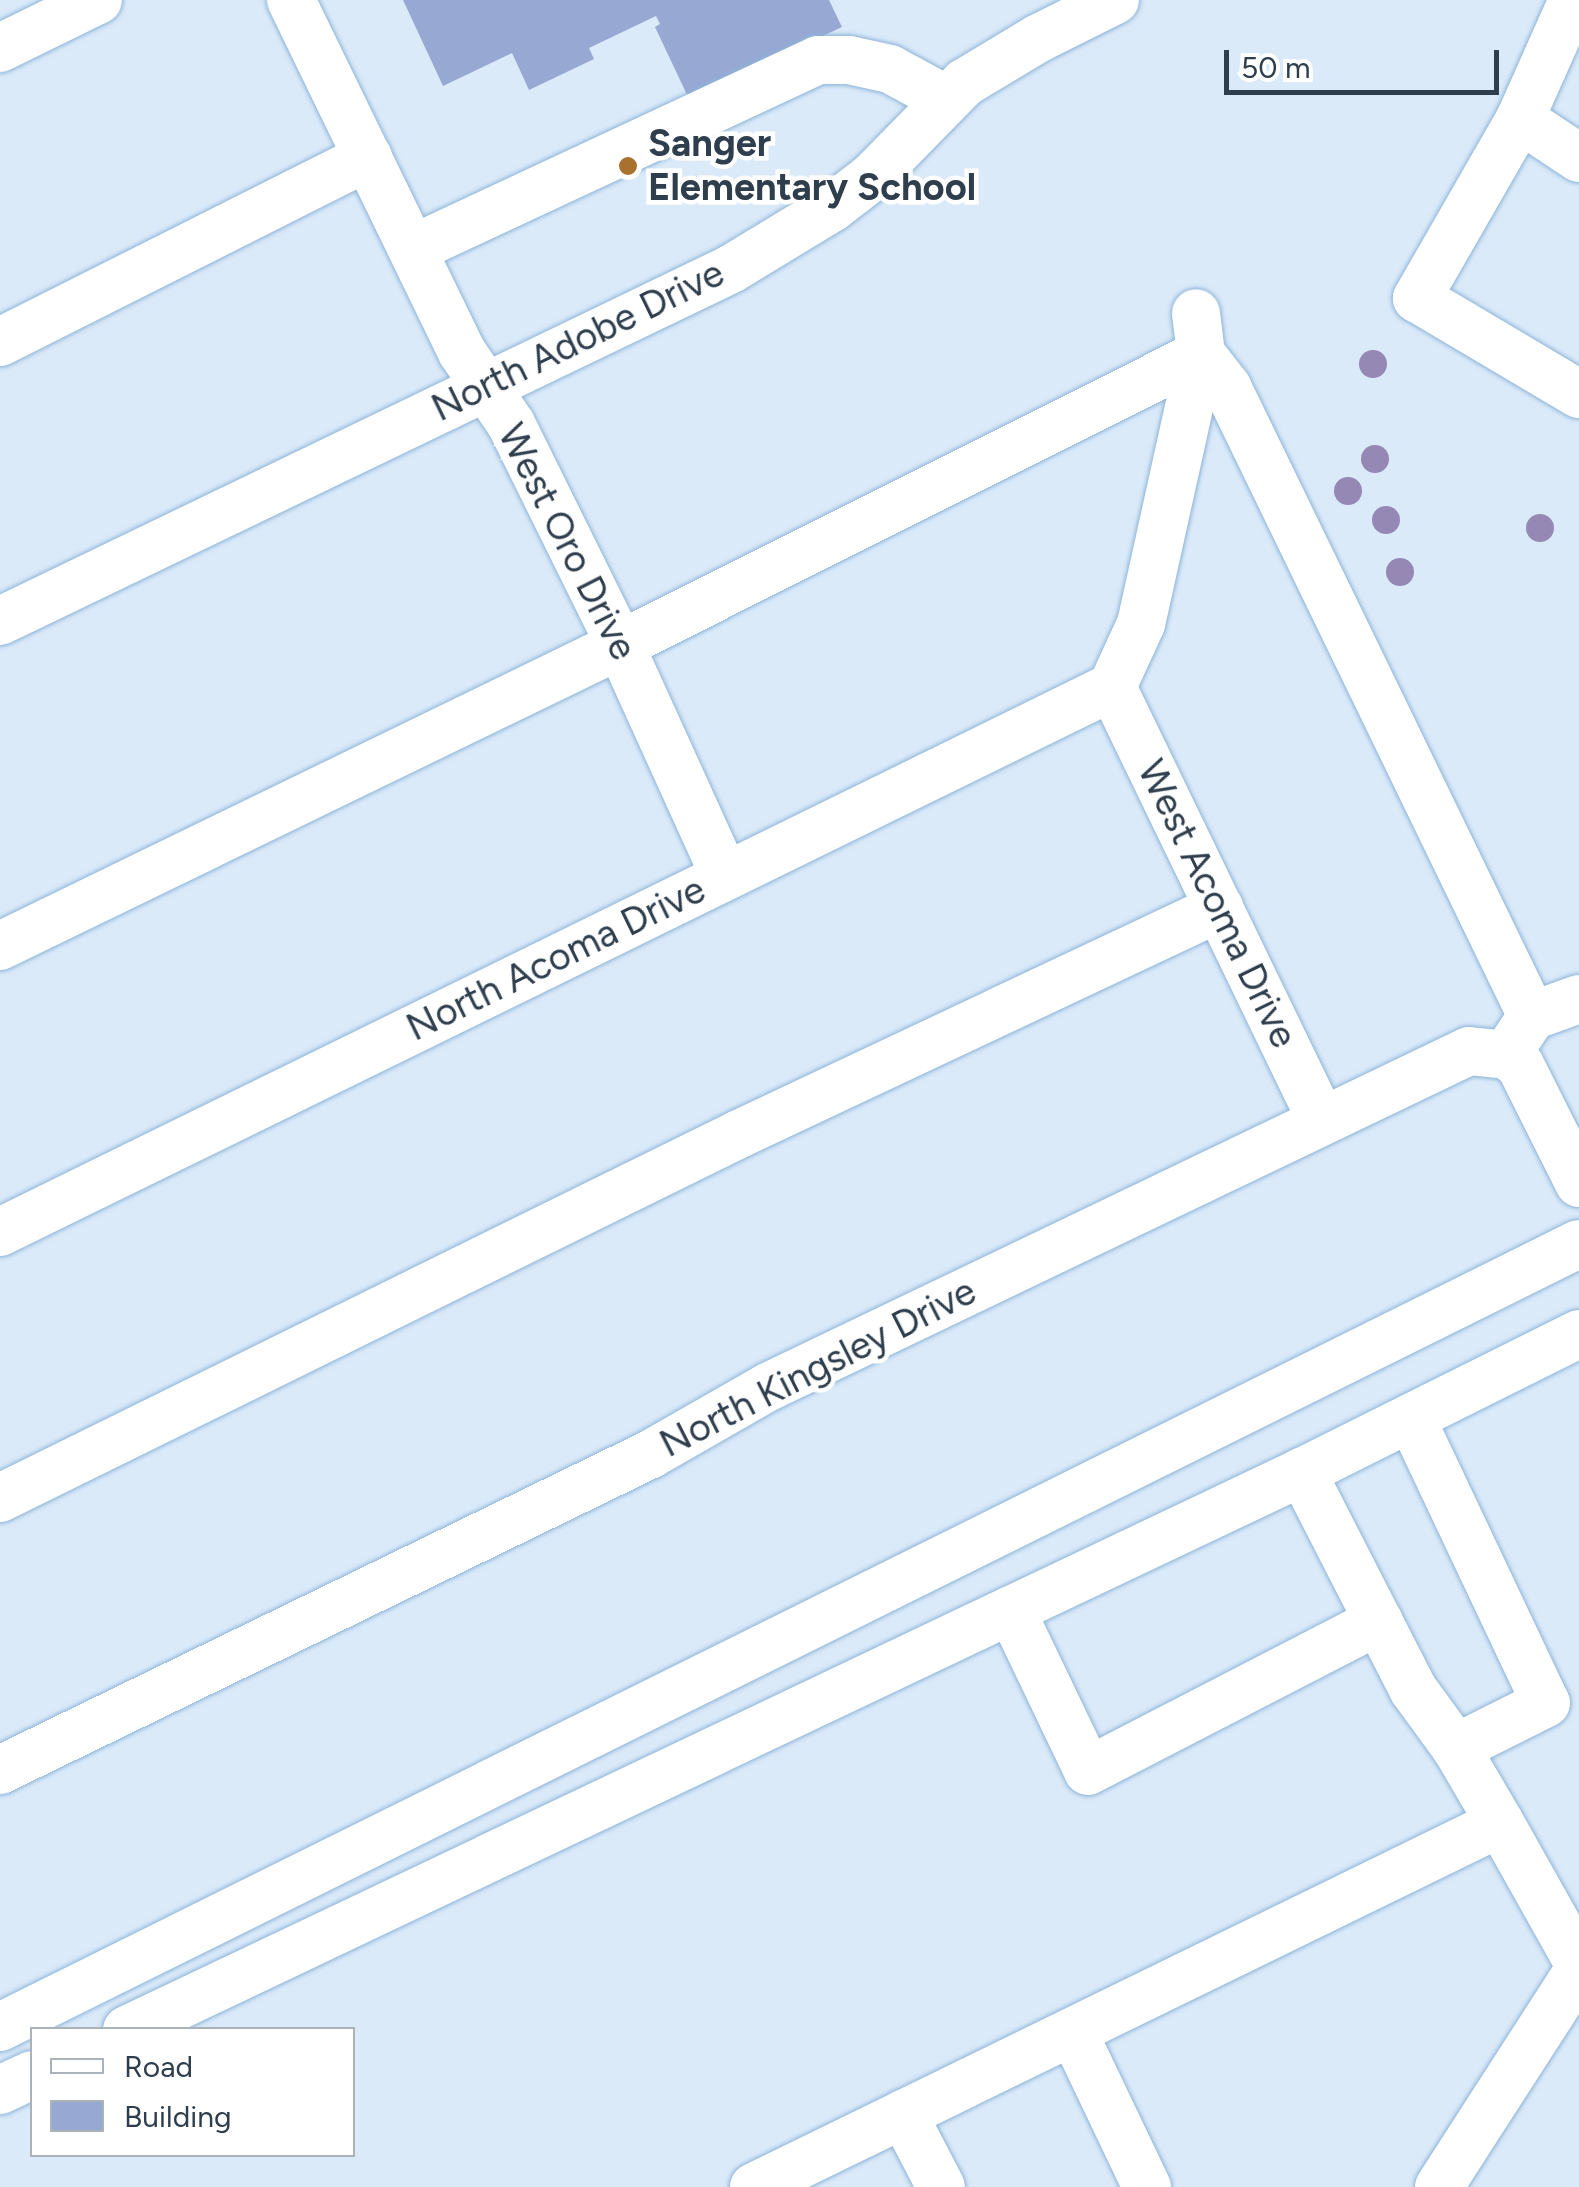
<!DOCTYPE html>
<html>
<head>
<meta charset="utf-8">
<style>
  body { margin:0 }
  #map { position:relative; width:1579px; height:2187px; overflow:hidden; background:#daeaf9; font-family:Figtree,sans-serif }
  div>[style] { position:absolute }
  [style*='--x'] { left:calc(var(--x)*1px); top:calc(var(--y)*1px); width:calc(var(--w)*1px); rotate:calc(var(--a)*1deg) }
  .building>* { inset:0; background:#97a8d3 }
  .roads { filter:drop-shadow(0 0 2px #8eb4d8) drop-shadow(0 0 2px #8eb4d8) }
  .minor>* { height:48px; margin:-24px; padding:0 24px; transform-origin:24px; border-radius:24px; background:#fff }
  .trees>* { width:28px; height:28px; margin:-14px; border-radius:50%; background:#9588b4 }
  .dots>* { width:28px; height:28px; translate:-50% -50%; box-sizing:border-box; border:5px solid #fff; border-radius:50% }
  span { translate:-50% -50%; white-space:nowrap; text-align:center; line-height:1.15; -webkit-text-stroke:9px #fff; paint-order:stroke }
  .poi-label { font-size:38px; color:#2e3e4d; font-weight:700 }
  .left { translate:0 -50%; text-align:left }
  .street-label { font-size:38px; color:#2e3e4d }
  .legend { position:absolute; left:30px; top:2027px; width:325px; height:130px; box-sizing:border-box; background:#fff; border:2px solid #abb2b8; margin:0; padding:12px 18px; list-style:none; font-size:30px; color:#2e3e4d }
  .legend li { display:flex; align-items:center; gap:20px; height:50px }
  .legend b { width:50px; border:2px solid #abb2b8 }
  .scale { position:absolute; left:1224px; top:50px; width:275px; height:45px; box-sizing:border-box; border:5px solid #2e3e4d; border-top:0; padding-left:12px; font-size:30px; line-height:35px; white-space:nowrap; color:#2e3e4d; -webkit-text-stroke:8px #fff; paint-order:stroke }
</style>
</head>
<body>
<div id="map">
  <div class="building">
    <div style="clip-path:polygon(403px 0,829px 0,842px 27px,689px 99px,655px 27px,660px 24px,656px 16px,589px 48px,594px 59px,529px 90px,512px 53px,443px 86px)"></div>
  </div>
  <div class="roads">
    <div class="minor">
      <div style="--x:291;--y:0;--w:391;--a:64.1"></div>
      <div style="--x:462;--y:352;--w:87;--a:55.8"></div>
      <div style="--x:511;--y:424;--w:246;--a:63.7"></div>
      <div style="--x:620;--y:645;--w:254;--a:65.6"></div>
      <div style="--x:0;--y:48;--w:109;--a:-26.1"></div>
      <div style="--x:1520;--y:119;--w:130;--a:-66"></div>
      <div style="--x:1579;--y:158;--w:71;--a:-146.5"></div>
      <div style="--x:1520;--y:119;--w:207;--a:119.9"></div>
      <div style="--x:1417;--y:298;--w:188;--a:30.7"></div>
      <div style="--x:413;--y:249;--w:447;--a:-25"></div>
      <div style="--x:818;--y:60;--w:31;--a:0"></div>
      <div style="--x:849;--y:60;--w:42;--a:12.4"></div>
      <div style="--x:890;--y:69;--w:65;--a:28.5"></div>
      <div style="--x:0;--y:342;--w:412;--a:-26.7"></div>
      <div style="--x:1201;--y:354;--w:42;--a:51.8"></div>
      <div style="--x:1227;--y:387;--w:699;--a:64.13"></div>
      <div style="--x:0;--y:621;--w:811;--a:-25.71"></div>
      <div style="--x:731;--y:269;--w:119;--a:-31.3"></div>
      <div style="--x:833;--y:207;--w:49;--a:-37.6"></div>
      <div style="--x:872;--y:177;--w:132;--a:-45.6"></div>
      <div style="--x:964;--y:83;--w:87;--a:-31"></div>
      <div style="--x:1039;--y:38;--w:85;--a:-26.6"></div>
      <div style="--x:1112;--y:687;--w:482;--a:64.2"></div>
      <div style="--x:1112;--y:687;--w:69;--a:-65.3"></div>
      <div style="--x:1141;--y:624;--w:277;--a:-77.5"></div>
      <div style="--x:1201;--y:354;--w:41;--a:-97"></div>
      <div style="--x:0;--y:946;--w:689;--a:-25.9"></div>
      <div style="--x:620;--y:645;--w:650;--a:-26.6"></div>
      <div style="--x:1514;--y:1043;--w:32;--a:-56"></div>
      <div style="--x:1532;--y:1016;--w:50;--a:-19.9"></div>
      <div style="--x:0;--y:1232;--w:1238;--a:-26.11"></div>
      <div style="--x:1411;--y:1418;--w:315;--a:64.7"></div>
      <div style="--x:1546;--y:1703;--w:101;--a:153.4"></div>
      <div style="--x:1302;--y:1472;--w:322;--a:154.6"></div>
      <div style="--x:1011;--y:1610;--w:178;--a:64.4"></div>
      <div style="--x:1088;--y:1771;--w:327;--a:-27.3"></div>
      <div style="--x:0;--y:1498;--w:824;--a:-26.22"></div>
      <div style="--x:739;--y:1134;--w:531;--a:-25.21"></div>
      <div style="--x:0;--y:1770;--w:724;--a:-25.89"></div>
      <div style="--x:651;--y:1454;--w:135;--a:-29.8"></div>
      <div style="--x:768;--y:1387;--w:777;--a:-25.61"></div>
      <div style="--x:1469;--y:1051;--w:38;--a:6"></div>
      <div style="--x:1507;--y:1055;--w:16;--a:38"></div>
      <div style="--x:1520;--y:1065;--w:132;--a:63.4"></div>
      <div style="--x:1500;--y:1823;--w:87;--a:-120.4"></div>
      <div style="--x:1456;--y:1748;--w:73;--a:-126.1"></div>
      <div style="--x:1413;--y:1689;--w:244;--a:-117.1"></div>
      <div style="--x:1302;--y:1472;--w:309;--a:-26.5"></div>
      <div style="--x:0;--y:2027;--w:1762;--a:-26.38"></div>
      <div style="--x:127;--y:2030;--w:979;--a:-25.41"></div>
      <div style="--x:1073;--y:2032;--w:172;--a:64.5"></div>
      <div style="--x:0;--y:2090;--w:35;--a:-25"></div>
      <div style="--x:903;--y:2114;--w:82;--a:62.5"></div>
      <div style="--x:754;--y:2187;--w:830;--a:-26.01"></div>
      <div style="--x:1500;--y:1823;--w:162;--a:60.7"></div>
      <div style="--x:1439;--y:2187;--w:258;--a:-57.2"></div>
    </div>
  </div>
  <div class="trees">
    <div style="left:1373px;top:364px"></div>
    <div style="left:1375px;top:459px"></div>
    <div style="left:1348px;top:491px"></div>
    <div style="left:1386px;top:520px"></div>
    <div style="left:1540px;top:528px"></div>
    <div style="left:1400px;top:572px"></div>
  </div>
  <div class="dots">
    <div style="left:628px;top:166px;background:#a9712e"></div>
  </div>
  <div class="poi-label">
    <span class="left" style="left:648px;top:166px">Sanger<br>Elementary School</span>
  </div>
  <div class="street-label">
    <span style="left:578px;top:341px;rotate:-26deg">North Adobe Drive</span>
    <span style="left:567px;top:542px;rotate:63deg">West Oro Drive</span>
    <span style="left:1217px;top:904px;rotate:64deg">West Acoma Drive</span>
    <span style="left:556px;top:959px;rotate:-26deg">North Acoma Drive</span>
    <span style="left:818px;top:1368px;rotate:-27deg">North Kingsley Drive</span>
  </div>
  <ul class="legend">
  <li><b style="height:12px;background:#fff"></b>Road</li>
  <li><b style="height:28px;background:#97a8d3"></b>Building</li>
  </ul>
  <div class="scale">50 m</div>
</div>
</body>
</html>
